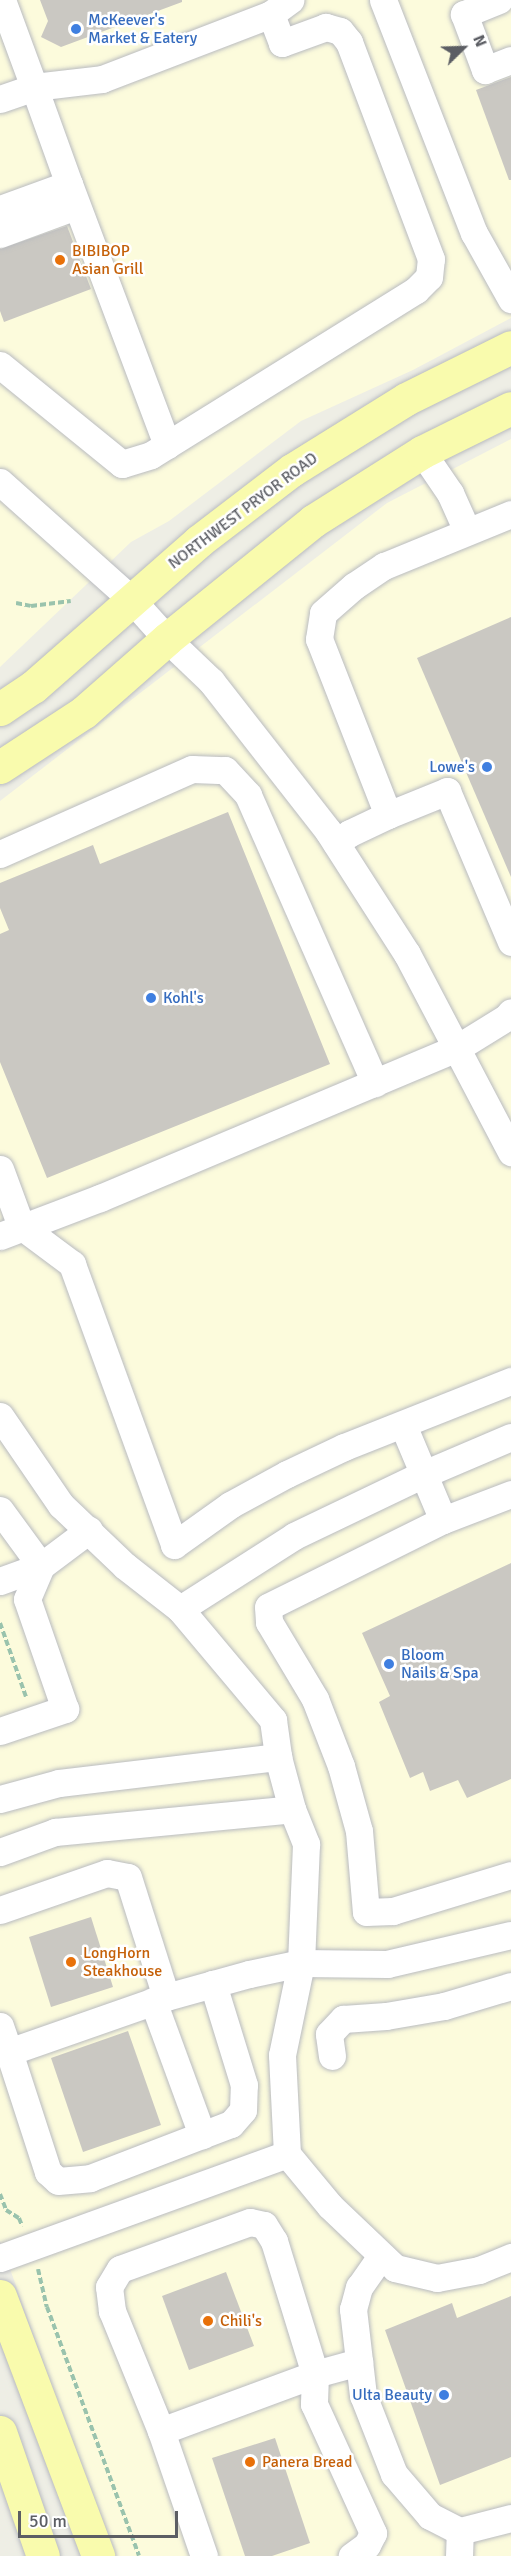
<!DOCTYPE html>
<html>
<head>
<meta charset="utf-8">
<style>
  body { margin:0 }
  #map { position:relative; width:511px; height:2556px; overflow:hidden; background:#eeeee5; font-family:Signika,sans-serif }
  div>[style] { position:absolute }
  [style*='--x'] { left:calc(var(--x)*1px); top:calc(var(--y)*1px); width:calc(var(--w)*1px); rotate:calc(var(--a)*1deg) }
  .commercial>* { inset:0; background:#fcfbdc }
  .building>* { inset:0; background:#cac8c2 }
  .path>* { height:4px; margin-top:-2px; transform-origin:0; background:repeating-linear-gradient(90deg,#9ac3ad 0 6px,transparent 0 9px) }
  .roads { filter:drop-shadow(0 0 2px #b9bbc0) drop-shadow(0 0 2px #b9bbc0) }
  .minor>* { height:27px; margin:-13.5px; padding:0 13.5px; transform-origin:13.5px; border-radius:13.5px; background:#fff }
  .major>* { height:33px; margin:-16.5px; padding:0 16.5px; transform-origin:16.5px; border-radius:16.5px; background:#f9fbad }
  .dots>* { width:16px; height:16px; translate:-50% -50%; box-sizing:border-box; border:3px solid #fff; border-radius:50% }
  span { translate:-50% -50%; white-space:nowrap; text-align:center; line-height:1.15; -webkit-text-stroke:5px #fff; paint-order:stroke }
  .shop-label { font-size:16px; color:#366cbe }
  .left { translate:0 -50%; text-align:left }
  .right { translate:-100% -50%; text-align:right }
  .food-label { font-size:16px; color:#c56008 }
  .street-label { font-size:16px; color:#5c5e64 }
  .north { position:absolute; left:433px; top:18px; width:60px; height:60px; -webkit-text-stroke:4px #fff; paint-order:stroke; rotate:67deg; font-size:16px; font-weight:700; line-height:24px; text-align:center; color:#5c5e64 }
  .north::after { content:''; display:block; margin:auto; width:21px; height:27px; background:#5c5e64; clip-path:polygon(50% 0,100% 100%,50% 72%,0 100%) }
  .scale { position:absolute; left:18px; top:2511px; width:160px; height:27px; box-sizing:border-box; border:3px solid #5c5e64; border-top:0; padding-left:8px; font-size:18px; line-height:21px; white-space:nowrap; color:#5c5e64; -webkit-text-stroke:4px #fff; paint-order:stroke }
</style>
</head>
<body>
<div id="map">
  <div class="commercial">
    <div style="clip-path:polygon(0 0,511px 0,511px 318px,413px 370px,301px 421px,169px 521px,131px 542px,0 667px)"></div>
    <div style="clip-path:polygon(511px 439px,511px 2556px,113px 2556px,0 2241px,0 801px,387px 503px)"></div>
  </div>
  <div class="building">
    <div style="clip-path:polygon(40px 0,182px 0,182px 2px,61px 47px,41px 37px,48px 21px)"></div>
    <div style="clip-path:polygon(511px 77px,511px 180px,509px 180px,476px 90px)"></div>
    <div style="clip-path:polygon(67px 226px,91px 289px,4px 322px,0 311px,0 249px)"></div>
    <div style="clip-path:polygon(511px 617px,511px 877px,417px 658px)"></div>
    <div style="clip-path:polygon(228px 812px,330px 1064px,47px 1178px,0 1062px,0 934px,9px 930px,0 908px,0 883px,93px 845px,100px 864px)"></div>
    <div style="clip-path:polygon(511px 1563px,511px 1779px,467px 1798px,458px 1780px,430px 1791px,423px 1772px,410px 1778px,379px 1702px,390px 1696px,362px 1633px)"></div>
    <div style="clip-path:polygon(91px 1917px,113px 1987px,51px 2007px,29px 1937px)"></div>
    <div style="clip-path:polygon(128px 2031px,161px 2125px,83px 2152px,51px 2058px)"></div>
    <div style="clip-path:polygon(226px 2272px,254px 2346px,189px 2370px,162px 2296px)"></div>
    <div style="clip-path:polygon(511px 2296px,511px 2457px,440px 2485px,385px 2330px,452px 2303px,457px 2318px)"></div>
    <div style="clip-path:polygon(275px 2438px,310px 2543px,272px 2556px,245px 2556px,212px 2458px)"></div>
  </div>
  <div class="path">
    <div style="--x:16;--y:603;--w:15;--a:11"></div>
    <div style="--x:31;--y:606;--w:40;--a:-7.1"></div>
    <div style="--x:0;--y:1623;--w:78;--a:70.6"></div>
    <div style="--x:0;--y:2194;--w:17;--a:69"></div>
    <div style="--x:6;--y:2210;--w:15;--a:32"></div>
    <div style="--x:19;--y:2218;--w:9;--a:69"></div>
    <div style="--x:38;--y:2269;--w:39;--a:77"></div>
    <div style="--x:47;--y:2307;--w:265;--a:69.7"></div>
  </div>
  <div class="roads">
    <div class="minor">
      <div style="--x:2;--y:0;--w:93;--a:69.8"></div>
      <div style="--x:34;--y:87;--w:68;--a:-6.7"></div>
      <div style="--x:102;--y:79;--w:181;--a:-21"></div>
      <div style="--x:271;--y:14;--w:24;--a:-36"></div>
      <div style="--x:383;--y:0;--w:250;--a:68.7"></div>
      <div style="--x:474;--y:233;--w:76;--a:60.7"></div>
      <div style="--x:499;--y:0;--w:38;--a:158"></div>
      <div style="--x:464;--y:14;--w:60;--a:69.4"></div>
      <div style="--x:485;--y:70;--w:28;--a:-21"></div>
      <div style="--x:0;--y:99;--w:36;--a:-19"></div>
      <div style="--x:34;--y:87;--w:103;--a:70.2"></div>
      <div style="--x:69;--y:184;--w:73;--a:160.1"></div>
      <div style="--x:69;--y:184;--w:279;--a:69.4"></div>
      <div style="--x:0;--y:234;--w:81;--a:-20.2"></div>
      <div style="--x:0;--y:365;--w:157;--a:39.1"></div>
      <div style="--x:122;--y:464;--w:30;--a:-17"></div>
      <div style="--x:151;--y:455;--w:312;--a:-31.9"></div>
      <div style="--x:416;--y:290;--w:18;--a:-45"></div>
      <div style="--x:429;--y:277;--w:18;--a:-84"></div>
      <div style="--x:431;--y:259;--w:232;--a:-110.7"></div>
      <div style="--x:349;--y:42;--w:14;--a:-129"></div>
      <div style="--x:340;--y:31;--w:15;--a:-164"></div>
      <div style="--x:326;--y:27;--w:47;--a:160"></div>
      <div style="--x:282;--y:43;--w:31;--a:-111"></div>
      <div style="--x:422;--y:452;--w:50;--a:55.7"></div>
      <div style="--x:450;--y:493;--w:42;--a:65.9"></div>
      <div style="--x:0;--y:482;--w:176;--a:41.8"></div>
      <div style="--x:131;--y:599;--w:54;--a:48"></div>
      <div style="--x:167;--y:639;--w:61;--a:43.7"></div>
      <div style="--x:211;--y:681;--w:190;--a:52"></div>
      <div style="--x:328;--y:831;--w:146;--a:57.3"></div>
      <div style="--x:407;--y:954;--w:224;--a:62.3"></div>
      <div style="--x:388;--y:815;--w:64;--a:-22.1"></div>
      <div style="--x:447;--y:791;--w:164;--a:67"></div>
      <div style="--x:336;--y:843;--w:17;--a:-36"></div>
      <div style="--x:350;--y:833;--w:42;--a:-25.3"></div>
      <div style="--x:388;--y:815;--w:189;--a:-111.4"></div>
      <div style="--x:319;--y:639;--w:26;--a:-81"></div>
      <div style="--x:323;--y:613;--w:41;--a:-41.1"></div>
      <div style="--x:354;--y:586;--w:36;--a:-34"></div>
      <div style="--x:384;--y:566;--w:137;--a:-22.3"></div>
      <div style="--x:0;--y:854;--w:210;--a:-23.9"></div>
      <div style="--x:192;--y:769;--w:33;--a:2"></div>
      <div style="--x:225;--y:770;--w:34;--a:47"></div>
      <div style="--x:248;--y:795;--w:315;--a:66.2"></div>
      <div style="--x:0;--y:1169;--w:61;--a:69.8"></div>
      <div style="--x:21;--y:1226;--w:64;--a:36.7"></div>
      <div style="--x:72;--y:1264;--w:299;--a:70"></div>
      <div style="--x:174;--y:1545;--w:69;--a:-35.5"></div>
      <div style="--x:230;--y:1505;--w:65;--a:-28.5"></div>
      <div style="--x:287;--y:1474;--w:63;--a:-25.3"></div>
      <div style="--x:344;--y:1447;--w:180;--a:-21.6"></div>
      <div style="--x:0;--y:1236;--w:107;--a:-20.8"></div>
      <div style="--x:100;--y:1198;--w:387;--a:-22.8"></div>
      <div style="--x:457;--y:1048;--w:59;--a:-31.8"></div>
      <div style="--x:507;--y:1017;--w:6;--a:-51"></div>
      <div style="--x:0;--y:1416;--w:108;--a:55.6"></div>
      <div style="--x:61;--y:1505;--w:88;--a:43.6"></div>
      <div style="--x:125;--y:1566;--w:70;--a:38"></div>
      <div style="--x:180;--y:1609;--w:135;--a:-32.6"></div>
      <div style="--x:294;--y:1536;--w:136;--a:-25.6"></div>
      <div style="--x:417;--y:1477;--w:102;--a:-23.1"></div>
      <div style="--x:403;--y:1425;--w:103;--a:67.2"></div>
      <div style="--x:511;--y:1494;--w:73;--a:159.1"></div>
      <div style="--x:443;--y:1520;--w:195;--a:153.6"></div>
      <div style="--x:268;--y:1607;--w:15;--a:86"></div>
      <div style="--x:269;--y:1622;--w:90;--a:59.1"></div>
      <div style="--x:315;--y:1699;--w:72;--a:68.8"></div>
      <div style="--x:341;--y:1766;--w:67;--a:74.5"></div>
      <div style="--x:359;--y:1831;--w:81;--a:85.1"></div>
      <div style="--x:366;--y:1912;--w:27;--a:-2"></div>
      <div style="--x:393;--y:1911;--w:123;--a:-17"></div>
      <div style="--x:0;--y:1510;--w:69;--a:53.8"></div>
      <div style="--x:0;--y:1581;--w:44;--a:-20.1"></div>
      <div style="--x:41;--y:1566;--w:60;--a:-36.9"></div>
      <div style="--x:180;--y:1609;--w:145;--a:50"></div>
      <div style="--x:273;--y:1720;--w:37;--a:82"></div>
      <div style="--x:278;--y:1757;--w:54;--a:74.9"></div>
      <div style="--x:292;--y:1809;--w:38;--a:68"></div>
      <div style="--x:306;--y:1844;--w:119;--a:92.4"></div>
      <div style="--x:301;--y:1963;--w:53;--a:168.1"></div>
      <div style="--x:249;--y:1974;--w:86;--a:164.5"></div>
      <div style="--x:166;--y:1997;--w:166;--a:160.7"></div>
      <div style="--x:9;--y:2052;--w:126;--a:72"></div>
      <div style="--x:48;--y:2172;--w:13;--a:42"></div>
      <div style="--x:58;--y:2181;--w:32;--a:-5"></div>
      <div style="--x:90;--y:2178;--w:120;--a:-21"></div>
      <div style="--x:202;--y:2135;--w:31;--a:-21"></div>
      <div style="--x:231;--y:2124;--w:18;--a:-49"></div>
      <div style="--x:243;--y:2110;--w:25;--a:-88"></div>
      <div style="--x:244;--y:2085;--w:106;--a:-107.1"></div>
      <div style="--x:0;--y:1731;--w:69;--a:-18.7"></div>
      <div style="--x:65;--y:1709;--w:116;--a:-109.1"></div>
      <div style="--x:27;--y:1599;--w:36;--a:-67"></div>
      <div style="--x:0;--y:1799;--w:61;--a:-15.2"></div>
      <div style="--x:59;--y:1783;--w:221;--a:-6.8"></div>
      <div style="--x:0;--y:1852;--w:59;--a:-20"></div>
      <div style="--x:55;--y:1832;--w:238;--a:-5.5"></div>
      <div style="--x:0;--y:1910;--w:113;--a:-19.1"></div>
      <div style="--x:107;--y:1873;--w:21;--a:11"></div>
      <div style="--x:128;--y:1877;--w:126;--a:72.4"></div>
      <div style="--x:153;--y:2001;--w:143;--a:69.9"></div>
      <div style="--x:0;--y:2026;--w:28;--a:71"></div>
      <div style="--x:332;--y:2056;--w:22;--a:-98"></div>
      <div style="--x:329;--y:2034;--w:21;--a:-47"></div>
      <div style="--x:343;--y:2019;--w:43;--a:-4"></div>
      <div style="--x:386;--y:2016;--w:59;--a:-9.8"></div>
      <div style="--x:444;--y:2006;--w:70;--a:-16.6"></div>
      <div style="--x:287;--y:2154;--w:99;--a:-92.9"></div>
      <div style="--x:282;--y:2055;--w:94;--a:-78.3"></div>
      <div style="--x:301;--y:1963;--w:86;--a:0.7"></div>
      <div style="--x:387;--y:1964;--w:127;--a:-13.2"></div>
      <div style="--x:381;--y:2256;--w:38;--a:125"></div>
      <div style="--x:359;--y:2287;--w:23;--a:105"></div>
      <div style="--x:353;--y:2309;--w:87;--a:83.4"></div>
      <div style="--x:363;--y:2395;--w:85;--a:68.6"></div>
      <div style="--x:394;--y:2474;--w:55;--a:49.4"></div>
      <div style="--x:430;--y:2516;--w:34;--a:27"></div>
      <div style="--x:460;--y:2531;--w:53;--a:-14.3"></div>
      <div style="--x:0;--y:2258;--w:305;--a:-19.9"></div>
      <div style="--x:287;--y:2154;--w:67;--a:50.4"></div>
      <div style="--x:330;--y:2206;--w:90;--a:43.6"></div>
      <div style="--x:395;--y:2268;--w:43;--a:13.4"></div>
      <div style="--x:437;--y:2278;--w:43;--a:-10.8"></div>
      <div style="--x:479;--y:2270;--w:35;--a:-22"></div>
      <div style="--x:161;--y:2431;--w:164;--a:-20.3"></div>
      <div style="--x:315;--y:2374;--w:30;--a:92"></div>
      <div style="--x:314;--y:2404;--w:142;--a:65.4"></div>
      <div style="--x:373;--y:2533;--w:13;--a:117"></div>
      <div style="--x:367;--y:2545;--w:19;--a:144"></div>
      <div style="--x:204;--y:2556;--w:132;--a:-109"></div>
      <div style="--x:161;--y:2431;--w:130;--a:-112.2"></div>
      <div style="--x:112;--y:2311;--w:24;--a:-97"></div>
      <div style="--x:109;--y:2287;--w:21;--a:-59"></div>
      <div style="--x:120;--y:2269;--w:138;--a:-19.9"></div>
      <div style="--x:250;--y:2222;--w:14;--a:12"></div>
      <div style="--x:264;--y:2225;--w:19;--a:58"></div>
      <div style="--x:274;--y:2241;--w:139;--a:72.9"></div>
      <div style="--x:315;--y:2374;--w:46;--a:-15.3"></div>
      <div style="--x:459;--y:2556;--w:25;--a:-88"></div>
    </div>
    <div class="major">
      <div style="--x:0;--y:709;--w:40;--a:-34"></div>
      <div style="--x:33;--y:687;--w:221;--a:-41.3"></div>
      <div style="--x:199;--y:541;--w:117;--a:-37.4"></div>
      <div style="--x:292;--y:470;--w:134;--a:-31.9"></div>
      <div style="--x:406;--y:399;--w:117;--a:-26.3"></div>
      <div style="--x:0;--y:767;--w:100;--a:-33.2"></div>
      <div style="--x:84;--y:712;--w:111;--a:-41.3"></div>
      <div style="--x:167;--y:639;--w:188;--a:-38.9"></div>
      <div style="--x:313;--y:521;--w:129;--a:-32.3"></div>
      <div style="--x:422;--y:452;--w:99;--a:-26.3"></div>
      <div style="--x:0;--y:2296;--w:278;--a:69.3"></div>
      <div style="--x:0;--y:2432;--w:131;--a:70.9"></div>
    </div>
  </div>
  <div class="dots">
    <div style="left:76px;top:29px;background:#3f7fe0"></div>
    <div style="left:60px;top:260px;background:#e8710a"></div>
    <div style="left:487px;top:767px;background:#3f7fe0"></div>
    <div style="left:151px;top:998px;background:#3f7fe0"></div>
    <div style="left:389px;top:1664px;background:#3f7fe0"></div>
    <div style="left:71px;top:1962px;background:#e8710a"></div>
    <div style="left:208px;top:2321px;background:#e8710a"></div>
    <div style="left:444px;top:2395px;background:#3f7fe0"></div>
    <div style="left:250px;top:2462px;background:#e8710a"></div>
  </div>
  <div class="shop-label">
    <span class="left" style="left:88px;top:29px">McKeever's<br>Market &amp; Eatery</span>
    <span class="right" style="left:475px;top:767px">Lowe's</span>
    <span class="left" style="left:163px;top:998px">Kohl's</span>
    <span class="left" style="left:401px;top:1664px">Bloom<br>Nails &amp; Spa</span>
    <span class="right" style="left:432px;top:2395px">Ulta Beauty</span>
  </div>
  <div class="food-label">
    <span class="left" style="left:72px;top:260px">BIBIBOP<br>Asian Grill</span>
    <span class="left" style="left:83px;top:1962px">LongHorn<br>Steakhouse</span>
    <span class="left" style="left:220px;top:2321px">Chili's</span>
    <span class="left" style="left:262px;top:2462px">Panera Bread</span>
  </div>
  <div class="street-label">
    <span style="left:243px;top:511px;rotate:-37deg">NORTHWEST PRYOR ROAD</span>
  </div>
  <div class="north">N</div>
  <div class="scale">50 m</div>
</div>
</body>
</html>
